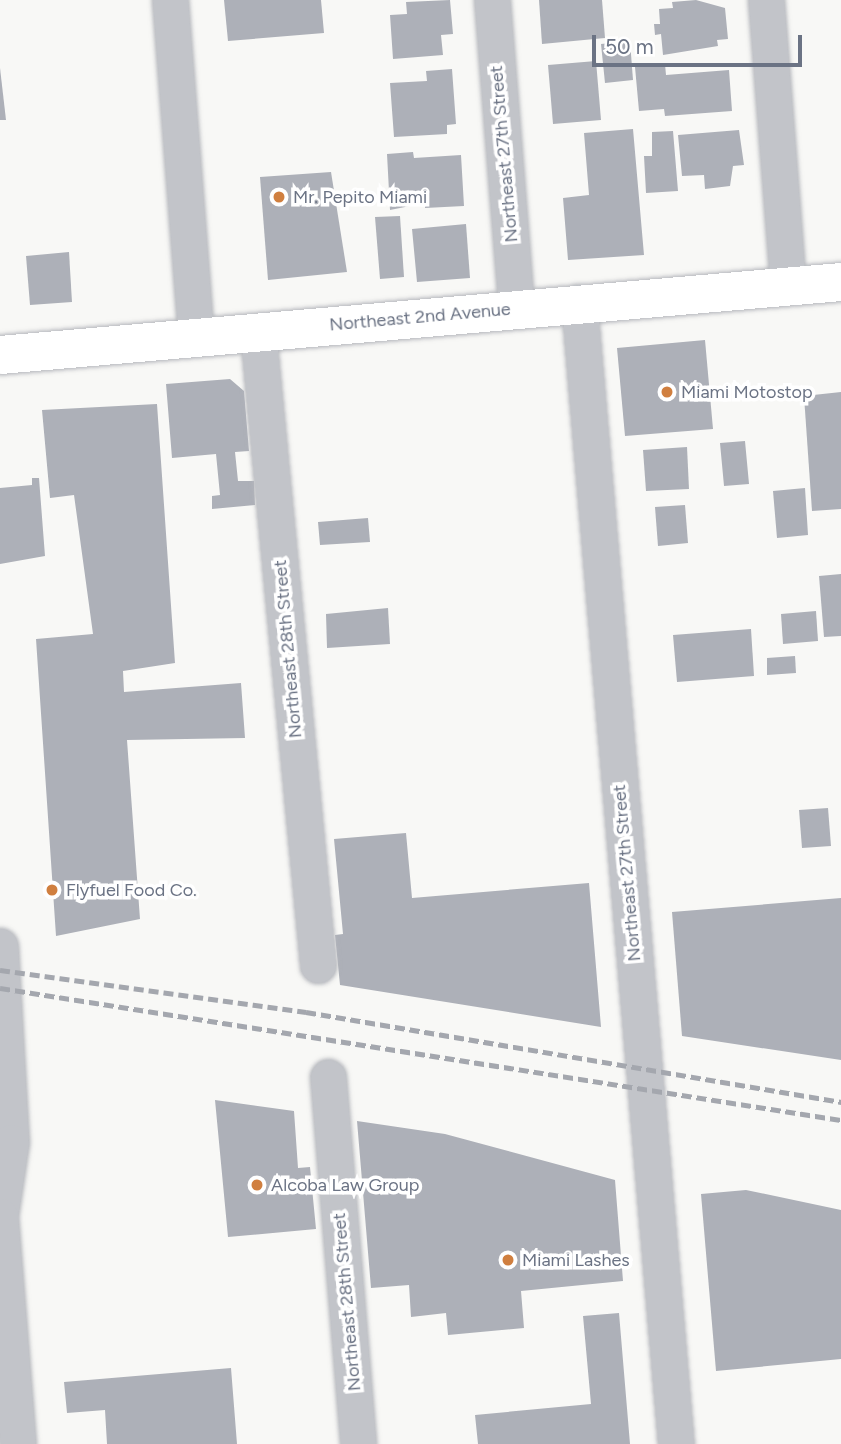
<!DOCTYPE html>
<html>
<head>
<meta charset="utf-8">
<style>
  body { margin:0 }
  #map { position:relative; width:841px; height:1444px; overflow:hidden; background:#f8f8f6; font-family:Figtree,sans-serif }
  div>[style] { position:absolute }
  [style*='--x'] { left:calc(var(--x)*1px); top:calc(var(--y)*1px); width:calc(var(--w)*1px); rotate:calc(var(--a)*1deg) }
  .building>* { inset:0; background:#adb0b8 }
  .roads { filter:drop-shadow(0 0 2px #b6b8bd) drop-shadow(0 0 2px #b6b8bd) }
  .minor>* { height:35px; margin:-17.5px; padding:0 17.5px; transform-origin:17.5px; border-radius:17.5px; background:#c2c4c9 }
  .major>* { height:38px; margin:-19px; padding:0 19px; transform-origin:19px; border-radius:19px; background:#fff }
  .rail>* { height:5px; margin-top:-2.5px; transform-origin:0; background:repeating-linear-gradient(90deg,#a4a7ae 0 10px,transparent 0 15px) }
  .dots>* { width:19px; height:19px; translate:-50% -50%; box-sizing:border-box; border:4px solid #fff; border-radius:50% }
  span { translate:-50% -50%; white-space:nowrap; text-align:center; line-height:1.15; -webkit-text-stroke:7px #fff; paint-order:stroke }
  .street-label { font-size:18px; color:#6b7384 }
  .poi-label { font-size:18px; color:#6b7384 }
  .left { translate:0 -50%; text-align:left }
  .scale { position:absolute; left:592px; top:35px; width:210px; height:32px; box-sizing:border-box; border:4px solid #6b7384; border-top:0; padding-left:9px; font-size:21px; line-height:24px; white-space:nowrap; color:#6b7384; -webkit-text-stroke:5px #fff; paint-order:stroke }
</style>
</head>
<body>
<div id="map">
  <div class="building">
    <div style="clip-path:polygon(224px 0,321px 0,324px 33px,228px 41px)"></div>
    <div style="clip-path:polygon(450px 0,453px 34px,441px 35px,443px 55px,393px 59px,390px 15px,407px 14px,406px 2px)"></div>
    <div style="clip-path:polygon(539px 0,602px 0,605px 38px,542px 44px)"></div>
    <div style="clip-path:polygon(696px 0,725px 8px,728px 39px,717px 40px,718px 46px,663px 55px,661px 34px,655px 35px,654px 24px,660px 24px,659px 9px,673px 8px,672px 2px)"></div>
    <div style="clip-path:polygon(630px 41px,633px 80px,605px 83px,601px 44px)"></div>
    <div style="clip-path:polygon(596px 61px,601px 120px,553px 124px,548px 65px)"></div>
    <div style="clip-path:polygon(665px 64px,666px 75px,729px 70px,732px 111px,665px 116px,664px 109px,639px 111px,635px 67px)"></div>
    <div style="clip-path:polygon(0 68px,6px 120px,0 120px)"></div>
    <div style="clip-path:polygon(452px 69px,456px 124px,447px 125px,447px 134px,394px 137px,390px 83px,427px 81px,426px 71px)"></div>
    <div style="clip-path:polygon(633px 129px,644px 255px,568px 260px,563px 198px,589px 195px,584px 133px)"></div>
    <div style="clip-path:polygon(739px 130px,744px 165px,733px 166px,730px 186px,705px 189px,704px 175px,682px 176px,678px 135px)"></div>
    <div style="clip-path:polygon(673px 131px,678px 191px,646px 193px,644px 156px,652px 156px,652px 132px)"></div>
    <div style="clip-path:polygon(413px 152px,414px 158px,461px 155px,464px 206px,425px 208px,425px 203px,390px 210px,387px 154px)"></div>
    <div style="clip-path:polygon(331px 172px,347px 272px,268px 280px,260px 177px)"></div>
    <div style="clip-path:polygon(400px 216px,404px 277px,380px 279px,375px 217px)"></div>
    <div style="clip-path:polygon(466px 224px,470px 278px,417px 282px,412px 229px)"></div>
    <div style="clip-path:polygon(69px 252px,72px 302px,30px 305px,26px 256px)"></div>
    <div style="clip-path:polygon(705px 340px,713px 429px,625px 436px,617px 348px)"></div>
    <div style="clip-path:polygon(230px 379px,244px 391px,249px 451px,235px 452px,238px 481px,254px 481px,255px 505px,212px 509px,212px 496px,220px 495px,216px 454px,172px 458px,166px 384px)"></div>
    <div style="clip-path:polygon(841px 392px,841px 509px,812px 511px,804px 396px)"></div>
    <div style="clip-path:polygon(157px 404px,175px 663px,123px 671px,124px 692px,241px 683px,245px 738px,127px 740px,140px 919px,56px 936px,36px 639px,93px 634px,74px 495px,50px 498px,42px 410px)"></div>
    <div style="clip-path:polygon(745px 441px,749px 484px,724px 486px,720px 443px)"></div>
    <div style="clip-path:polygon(687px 447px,689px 489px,646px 491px,643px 450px)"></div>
    <div style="clip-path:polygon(32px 478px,39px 478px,45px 556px,0 564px,0 488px,32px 485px)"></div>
    <div style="clip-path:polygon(805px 488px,808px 535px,777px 538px,773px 491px)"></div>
    <div style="clip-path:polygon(685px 505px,688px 543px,658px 546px,655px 507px)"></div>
    <div style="clip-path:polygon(368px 518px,370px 542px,320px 545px,318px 522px)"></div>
    <div style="clip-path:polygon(841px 574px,841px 636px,824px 637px,819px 576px)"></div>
    <div style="clip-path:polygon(388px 608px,390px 644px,327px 648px,326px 614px)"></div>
    <div style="clip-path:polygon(816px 611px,818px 641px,783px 644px,781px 614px)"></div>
    <div style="clip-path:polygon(751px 629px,754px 676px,677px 682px,673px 635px)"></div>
    <div style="clip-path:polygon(795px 656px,796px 673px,767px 675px,767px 658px)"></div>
    <div style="clip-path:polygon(828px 808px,831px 846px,802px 848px,799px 810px)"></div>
    <div style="clip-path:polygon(406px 833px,412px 898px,589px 883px,601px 1027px,340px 985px,335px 935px,343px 934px,334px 839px)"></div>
    <div style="clip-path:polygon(841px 898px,841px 1060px,682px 1036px,672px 912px)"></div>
    <div style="clip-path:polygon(215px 1100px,294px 1111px,298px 1168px,310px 1167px,316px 1229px,228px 1237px)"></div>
    <div style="clip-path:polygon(357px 1121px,445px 1134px,615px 1180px,623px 1281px,521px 1291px,524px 1328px,448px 1335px,446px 1313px,411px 1317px,409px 1285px,371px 1288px)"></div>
    <div style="clip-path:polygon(746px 1190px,841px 1210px,841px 1359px,716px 1371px,701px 1194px)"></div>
    <div style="clip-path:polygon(619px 1313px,630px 1444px,478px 1444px,475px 1415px,591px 1404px,583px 1316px)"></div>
    <div style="clip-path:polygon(231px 1368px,237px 1444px,107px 1444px,105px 1410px,67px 1413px,64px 1382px)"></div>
  </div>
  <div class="roads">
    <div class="minor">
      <div style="--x:170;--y:0;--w:339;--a:85.6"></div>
      <div style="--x:492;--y:0;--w:309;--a:85.5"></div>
      <div style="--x:766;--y:0;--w:287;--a:85.6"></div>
      <div style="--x:579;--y:302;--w:1146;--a:85.15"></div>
      <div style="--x:258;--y:333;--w:635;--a:84.58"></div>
      <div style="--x:0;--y:946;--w:196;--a:86.8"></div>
      <div style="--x:11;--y:1142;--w:75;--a:98.5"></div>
      <div style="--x:0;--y:1216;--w:229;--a:85.5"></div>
      <div style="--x:328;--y:1077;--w:368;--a:85.3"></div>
    </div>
    <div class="major">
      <div style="--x:0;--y:355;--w:844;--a:-4.96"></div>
    </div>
  </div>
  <div class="rail">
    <div style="--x:0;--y:970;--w:309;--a:7.8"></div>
    <div style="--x:306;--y:1012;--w:543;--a:9.55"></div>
    <div style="--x:0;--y:988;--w:851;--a:8.92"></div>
  </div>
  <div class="dots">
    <div style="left:279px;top:197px;background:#d07f3f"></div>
    <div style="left:667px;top:392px;background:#d07f3f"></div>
    <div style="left:52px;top:890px;background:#d07f3f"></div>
    <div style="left:257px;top:1185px;background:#d07f3f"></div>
    <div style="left:508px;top:1260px;background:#d07f3f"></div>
  </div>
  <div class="street-label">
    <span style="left:504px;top:154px;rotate:-95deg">Northeast 27th Street</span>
    <span style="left:420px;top:317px;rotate:-5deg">Northeast 2nd Avenue</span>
    <span style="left:288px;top:649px;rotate:-95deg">Northeast 28th Street</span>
    <span style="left:627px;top:873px;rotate:-95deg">Northeast 27th Street</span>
    <span style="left:347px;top:1302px;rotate:-95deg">Northeast 28th Street</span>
  </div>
  <div class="poi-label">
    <span class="left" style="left:293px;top:197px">Mr. Pepito Miami</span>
    <span class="left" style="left:681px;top:392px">Miami Motostop</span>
    <span class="left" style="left:66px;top:890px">Flyfuel Food Co.</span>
    <span class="left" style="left:271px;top:1185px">Alcoba Law Group</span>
    <span class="left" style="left:522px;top:1260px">Miami Lashes</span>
  </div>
  <div class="scale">50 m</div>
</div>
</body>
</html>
